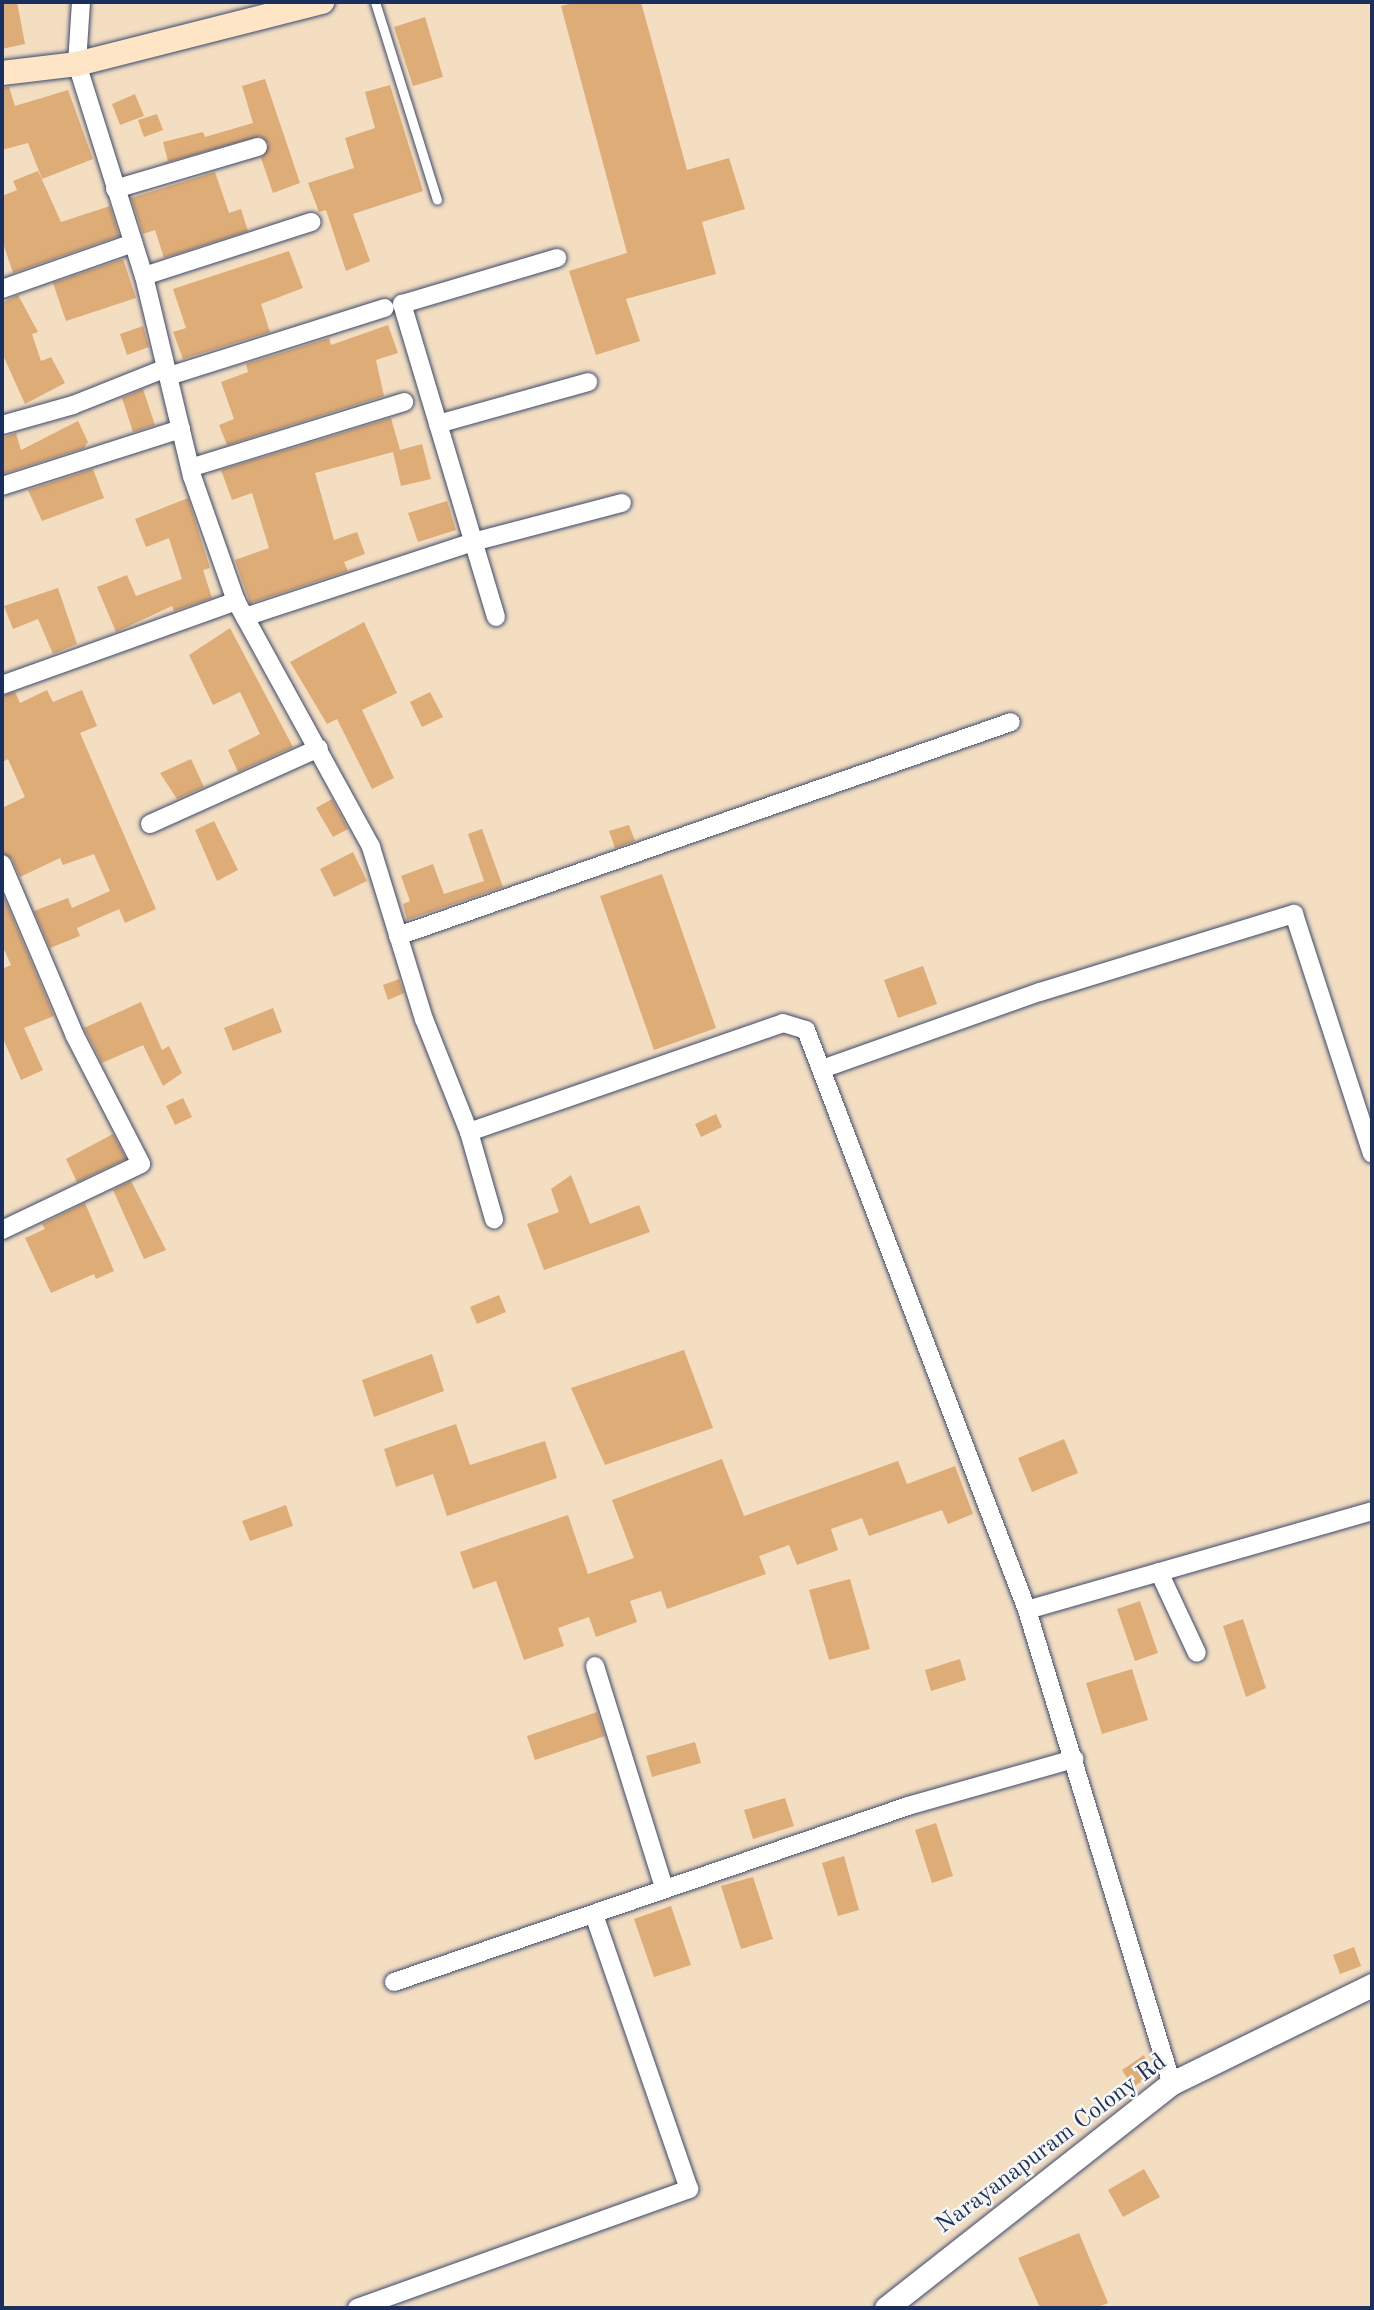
<!DOCTYPE html>
<html>
<head>
<meta charset="utf-8">
<style>
  body { margin:0 }
  #map { position:relative; width:1374px; height:2310px; overflow:hidden; background:#f3dec2; font-family:"Old Standard TT",serif }
  div>[style] { position:absolute }
  [style*='--x'] { left:calc(var(--x)*1px); top:calc(var(--y)*1px); width:calc(var(--w)*1px); rotate:calc(var(--a)*1deg) }
  .building>* { inset:0; background:#deac77 }
  .roads { filter:drop-shadow(0 0 2px #3b496d) drop-shadow(0 0 2px #3b496d) }
  .service>* { height:9px; margin:-4.5px; padding:0 4.5px; transform-origin:4.5px; border-radius:4.5px; background:#fff }
  .minor>* { height:18px; margin:-9px; padding:0 9px; transform-origin:9px; border-radius:9px; background:#fff }
  .tertiary>* { height:23px; margin:-11.5px; padding:0 11.5px; transform-origin:11.5px; border-radius:11.5px; background:#fff }
  .secondary>* { height:24px; margin:-12px; padding:0 12px; transform-origin:12px; border-radius:12px; background:#fde5c5 }
  span { translate:-50% -50%; white-space:nowrap; text-align:center; line-height:1.15; -webkit-text-stroke:5px #f6f6f2; paint-order:stroke }
  .street-label { font-size:24px; color:#1b2f5e }
  .frame { position:absolute; inset:0; border:4px solid #1b2f5e; pointer-events:none }
</style>
</head>
<body>
<div id="map">
  <div class="building">
    <div style="clip-path:polygon(2px 2px,17px 2px,25px 44px,2px 49px)"></div>
    <div style="clip-path:polygon(577px 2px,641px 2px,687px 170px,729px 158px,745px 209px,702px 222px,716px 274px,626px 299px,640px 341px,596px 355px,569px 271px,627px 253px,561px 6px)"></div>
    <div style="clip-path:polygon(425px 17px,443px 77px,413px 86px,394px 27px)"></div>
    <div style="clip-path:polygon(265px 79px,300px 183px,273px 193px,261px 158px,269px 144px,260px 136px,161px 164px,168px 161px,163px 142px,203px 132px,205px 137px,253px 123px,242px 86px)"></div>
    <div style="clip-path:polygon(390px 85px,423px 191px,353px 214px,370px 261px,346px 271px,326px 210px,319px 212px,308px 183px,354px 168px,345px 138px,375px 128px,365px 92px)"></div>
    <div style="clip-path:polygon(9px 87px,15px 106px,68px 90px,93px 159px,42px 179px,28px 143px,2px 150px,2px 88px)"></div>
    <div style="clip-path:polygon(135px 94px,144px 116px,120px 125px,112px 104px)"></div>
    <div style="clip-path:polygon(157px 114px,163px 130px,144px 137px,138px 120px)"></div>
    <div style="clip-path:polygon(38px 171px,61px 222px,110px 206px,119px 236px,13px 273px,2px 240px,2px 196px,17px 190px,13px 181px)"></div>
    <div style="clip-path:polygon(215px 172px,229px 213px,241px 209px,248px 231px,164px 258px,155px 230px,143px 234px,131px 198px)"></div>
    <div style="clip-path:polygon(289px 251px,303px 288px,261px 304px,270px 332px,183px 359px,173px 332px,186px 328px,173px 289px)"></div>
    <div style="clip-path:polygon(123px 259px,136px 298px,66px 321px,53px 283px)"></div>
    <div style="clip-path:polygon(18px 295px,38px 332px,32px 334px,41px 361px,51px 357px,65px 383px,25px 404px,2px 353px,2px 303px)"></div>
    <div style="clip-path:polygon(388px 325px,398px 353px,376px 360px,384px 396px,227px 445px,219px 425px,234px 419px,221px 382px,248px 372px,246px 364px,329px 338px,331px 345px)"></div>
    <div style="clip-path:polygon(143px 326px,149px 347px,127px 355px,120px 334px)"></div>
    <div style="clip-path:polygon(143px 389px,155px 425px,133px 432px,122px 398px)"></div>
    <div style="clip-path:polygon(391px 418px,400px 450px,422px 444px,431px 479px,401px 486px,393px 452px,315px 473px,334px 540px,357px 532px,365px 554px,344px 562px,348px 571px,250px 603px,235px 560px,269px 548px,252px 493px,232px 500px,221px 470px)"></div>
    <div style="clip-path:polygon(78px 421px,88px 442px,84px 448px,2px 474px,2px 438px,16px 433px,21px 450px)"></div>
    <div style="clip-path:polygon(93px 469px,104px 498px,42px 521px,28px 490px)"></div>
    <div style="clip-path:polygon(188px 498px,210px 568px,203px 570px,212px 598px,174px 611px,172px 606px,116px 632px,97px 587px,127px 575px,136px 596px,182px 579px,169px 538px,146px 547px,135px 519px)"></div>
    <div style="clip-path:polygon(447px 501px,456px 530px,418px 542px,408px 513px)"></div>
    <div style="clip-path:polygon(58px 588px,77px 644px,53px 654px,38px 619px,13px 629px,4px 606px)"></div>
    <div style="clip-path:polygon(364px 622px,397px 693px,362px 710px,394px 778px,372px 789px,337px 719px,327px 724px,290px 662px)"></div>
    <div style="clip-path:polygon(230px 628px,293px 747px,238px 772px,228px 750px,260px 734px,240px 692px,213px 705px,189px 655px)"></div>
    <div style="clip-path:polygon(47px 690px,53px 702px,82px 690px,97px 726px,80px 733px,156px 909px,125px 923px,119px 909px,77px 928px,80px 936px,50px 948px,34px 911px,68px 898px,72px 908px,110px 891px,94px 854px,63px 865px,60px 858px,20px 877px,12px 859px,2px 853px,2px 808px,25px 797px,8px 759px,2px 762px,2px 696px,15px 692px,20px 703px)"></div>
    <div style="clip-path:polygon(430px 692px,443px 717px,422px 727px,410px 702px)"></div>
    <div style="clip-path:polygon(191px 759px,204px 787px,177px 799px,160px 773px)"></div>
    <div style="clip-path:polygon(332px 799px,348px 829px,333px 837px,316px 808px)"></div>
    <div style="clip-path:polygon(214px 821px,238px 870px,217px 881px,195px 830px)"></div>
    <div style="clip-path:polygon(629px 825px,635px 841px,615px 848px,609px 831px)"></div>
    <div style="clip-path:polygon(482px 829px,503px 887px,407px 920px,403px 904px,410px 901px,401px 876px,433px 864px,444px 894px,484px 881px,468px 834px)"></div>
    <div style="clip-path:polygon(353px 852px,367px 881px,334px 897px,320px 869px)"></div>
    <div style="clip-path:polygon(662px 874px,716px 1028px,654px 1050px,600px 896px)"></div>
    <div style="clip-path:polygon(2px 893px,54px 1016px,24px 1028px,43px 1070px,21px 1080px,2px 1036px,2px 969px,11px 965px,2px 945px)"></div>
    <div style="clip-path:polygon(923px 966px,937px 1004px,898px 1018px,884px 980px)"></div>
    <div style="clip-path:polygon(399px 979px,404px 993px,388px 1000px,383px 985px)"></div>
    <div style="clip-path:polygon(141px 1002px,162px 1050px,169px 1046px,182px 1073px,163px 1086px,143px 1045px,102px 1063px,84px 1028px)"></div>
    <div style="clip-path:polygon(273px 1008px,282px 1032px,233px 1051px,224px 1028px)"></div>
    <div style="clip-path:polygon(183px 1098px,192px 1117px,175px 1125px,166px 1106px)"></div>
    <div style="clip-path:polygon(716px 1114px,722px 1127px,701px 1137px,695px 1124px)"></div>
    <div style="clip-path:polygon(113px 1134px,126px 1159px,77px 1182px,66px 1159px)"></div>
    <div style="clip-path:polygon(571px 1175px,590px 1224px,639px 1205px,650px 1232px,544px 1270px,527px 1224px,559px 1212px,551px 1189px)"></div>
    <div style="clip-path:polygon(131px 1181px,166px 1250px,144px 1259px,113px 1190px)"></div>
    <div style="clip-path:polygon(85px 1203px,114px 1271px,96px 1279px,94px 1274px,51px 1293px,25px 1238px,45px 1229px,42px 1224px)"></div>
    <div style="clip-path:polygon(499px 1295px,506px 1312px,477px 1324px,470px 1307px)"></div>
    <div style="clip-path:polygon(684px 1350px,713px 1428px,605px 1465px,571px 1388px)"></div>
    <div style="clip-path:polygon(432px 1354px,444px 1391px,374px 1417px,362px 1380px)"></div>
    <div style="clip-path:polygon(456px 1424px,470px 1465px,545px 1441px,557px 1478px,447px 1516px,433px 1474px,396px 1487px,384px 1449px)"></div>
    <div style="clip-path:polygon(1064px 1439px,1078px 1473px,1032px 1492px,1018px 1458px)"></div>
    <div style="clip-path:polygon(722px 1459px,744px 1516px,898px 1461px,907px 1484px,955px 1466px,973px 1514px,948px 1524px,942px 1510px,869px 1536px,862px 1518px,831px 1529px,838px 1550px,797px 1565px,789px 1545px,759px 1556px,766px 1574px,667px 1609px,661px 1591px,630px 1601px,637px 1622px,596px 1637px,589px 1617px,558px 1628px,564px 1646px,524px 1660px,496px 1581px,473px 1589px,460px 1552px,568px 1515px,588px 1574px,634px 1558px,612px 1500px)"></div>
    <div style="clip-path:polygon(286px 1505px,293px 1526px,250px 1541px,242px 1521px)"></div>
    <div style="clip-path:polygon(850px 1579px,870px 1649px,829px 1660px,809px 1590px)"></div>
    <div style="clip-path:polygon(1140px 1601px,1158px 1653px,1135px 1661px,1117px 1609px)"></div>
    <div style="clip-path:polygon(1243px 1619px,1266px 1688px,1246px 1697px,1223px 1626px)"></div>
    <div style="clip-path:polygon(960px 1659px,966px 1680px,931px 1691px,925px 1670px)"></div>
    <div style="clip-path:polygon(1132px 1669px,1148px 1720px,1102px 1734px,1086px 1683px)"></div>
    <div style="clip-path:polygon(597px 1712px,605px 1736px,535px 1760px,527px 1736px)"></div>
    <div style="clip-path:polygon(695px 1742px,701px 1763px,652px 1777px,646px 1756px)"></div>
    <div style="clip-path:polygon(785px 1798px,794px 1826px,753px 1839px,744px 1810px)"></div>
    <div style="clip-path:polygon(936px 1823px,953px 1876px,932px 1883px,915px 1830px)"></div>
    <div style="clip-path:polygon(844px 1856px,859px 1910px,838px 1916px,822px 1863px)"></div>
    <div style="clip-path:polygon(753px 1877px,773px 1939px,741px 1949px,721px 1886px)"></div>
    <div style="clip-path:polygon(671px 1906px,691px 1965px,654px 1977px,634px 1919px)"></div>
    <div style="clip-path:polygon(1354px 1947px,1361px 1966px,1340px 1974px,1333px 1955px)"></div>
    <div style="clip-path:polygon(1144px 2055px,1152px 2075px,1133px 2087px,1122px 2070px)"></div>
    <div style="clip-path:polygon(1144px 2169px,1160px 2197px,1123px 2217px,1108px 2190px)"></div>
    <div style="clip-path:polygon(1079px 2233px,1108px 2303px,1096px 2308px,1040px 2308px,1018px 2258px)"></div>
  </div>
  <div class="roads">
    <div class="service">
      <div style="--x:375;--y:2;--w:207;--a:72.6"></div>
    </div>
    <div class="minor">
      <div style="--x:81;--y:2;--w:62;--a:93.7"></div>
      <div style="--x:77;--y:64;--w:222;--a:72.5"></div>
      <div style="--x:144;--y:276;--w:206;--a:76.5"></div>
      <div style="--x:192;--y:476;--w:133;--a:70.6"></div>
      <div style="--x:115;--y:189;--w:149;--a:-16.4"></div>
      <div style="--x:144;--y:276;--w:176;--a:-17.9"></div>
      <div style="--x:2;--y:289;--w:139;--a:-19.3"></div>
      <div style="--x:169;--y:376;--w:226;--a:-17.5"></div>
      <div style="--x:438;--y:424;--w:156;--a:-15.6"></div>
      <div style="--x:2;--y:425;--w:74;--a:-15.7"></div>
      <div style="--x:73;--y:405;--w:100;--a:-21.7"></div>
      <div style="--x:193;--y:467;--w:221;--a:-17.1"></div>
      <div style="--x:2;--y:486;--w:188;--a:-17.7"></div>
      <div style="--x:245;--y:617;--w:240;--a:-18.2"></div>
      <div style="--x:473;--y:542;--w:154;--a:-14.7"></div>
      <div style="--x:496;--y:617;--w:327;--a:-106.7"></div>
      <div style="--x:402;--y:304;--w:162;--a:-16.5"></div>
      <div style="--x:2;--y:685;--w:249;--a:-19.7"></div>
      <div style="--x:236;--y:601;--w:281;--a:61.2"></div>
      <div style="--x:371;--y:847;--w:180;--a:72.9"></div>
      <div style="--x:424;--y:1019;--w:122;--a:68.3"></div>
      <div style="--x:469;--y:1132;--w:91;--a:74"></div>
      <div style="--x:150;--y:824;--w:185;--a:-24.2"></div>
      <div style="--x:2;--y:864;--w:185;--a:67"></div>
      <div style="--x:74;--y:1034;--w:146;--a:62.7"></div>
      <div style="--x:141;--y:1164;--w:154;--a:154.6"></div>
      <div style="--x:398;--y:936;--w:649;--a:-19.24"></div>
      <div style="--x:822;--y:1069;--w:231;--a:-19.5"></div>
      <div style="--x:1040;--y:992;--w:266;--a:-17.1"></div>
      <div style="--x:1294;--y:914;--w:252;--a:72"></div>
      <div style="--x:469;--y:1132;--w:332;--a:-19.1"></div>
      <div style="--x:783;--y:1023;--w:24;--a:17"></div>
      <div style="--x:806;--y:1030;--w:621;--a:69.14"></div>
      <div style="--x:1027;--y:1610;--w:495;--a:73"></div>
      <div style="--x:1159;--y:1572;--w:89;--a:64.9"></div>
      <div style="--x:1027;--y:1610;--w:359;--a:-16"></div>
      <div style="--x:595;--y:1666;--w:232;--a:72.7"></div>
      <div style="--x:394;--y:1982;--w:543;--a:-18.9"></div>
      <div style="--x:908;--y:1806;--w:173;--a:-15.8"></div>
      <div style="--x:357;--y:2308;--w:353;--a:-19.7"></div>
      <div style="--x:689;--y:2189;--w:291;--a:-109.1"></div>
    </div>
    <div class="tertiary">
      <div style="--x:886;--y:2308;--w:364;--a:-38.2"></div>
      <div style="--x:1172;--y:2083;--w:223;--a:-26.1"></div>
    </div>
    <div class="secondary">
      <div style="--x:2;--y:73;--w:76;--a:-6.8"></div>
      <div style="--x:77;--y:64;--w:253;--a:-14.2"></div>
    </div>
  </div>
  <div class="street-label">
    <span style="left:1052px;top:2145px;rotate:-37deg">Narayanapuram Colony Rd</span>
  </div>
  <div class="frame"></div>
</div>
</body>
</html>
